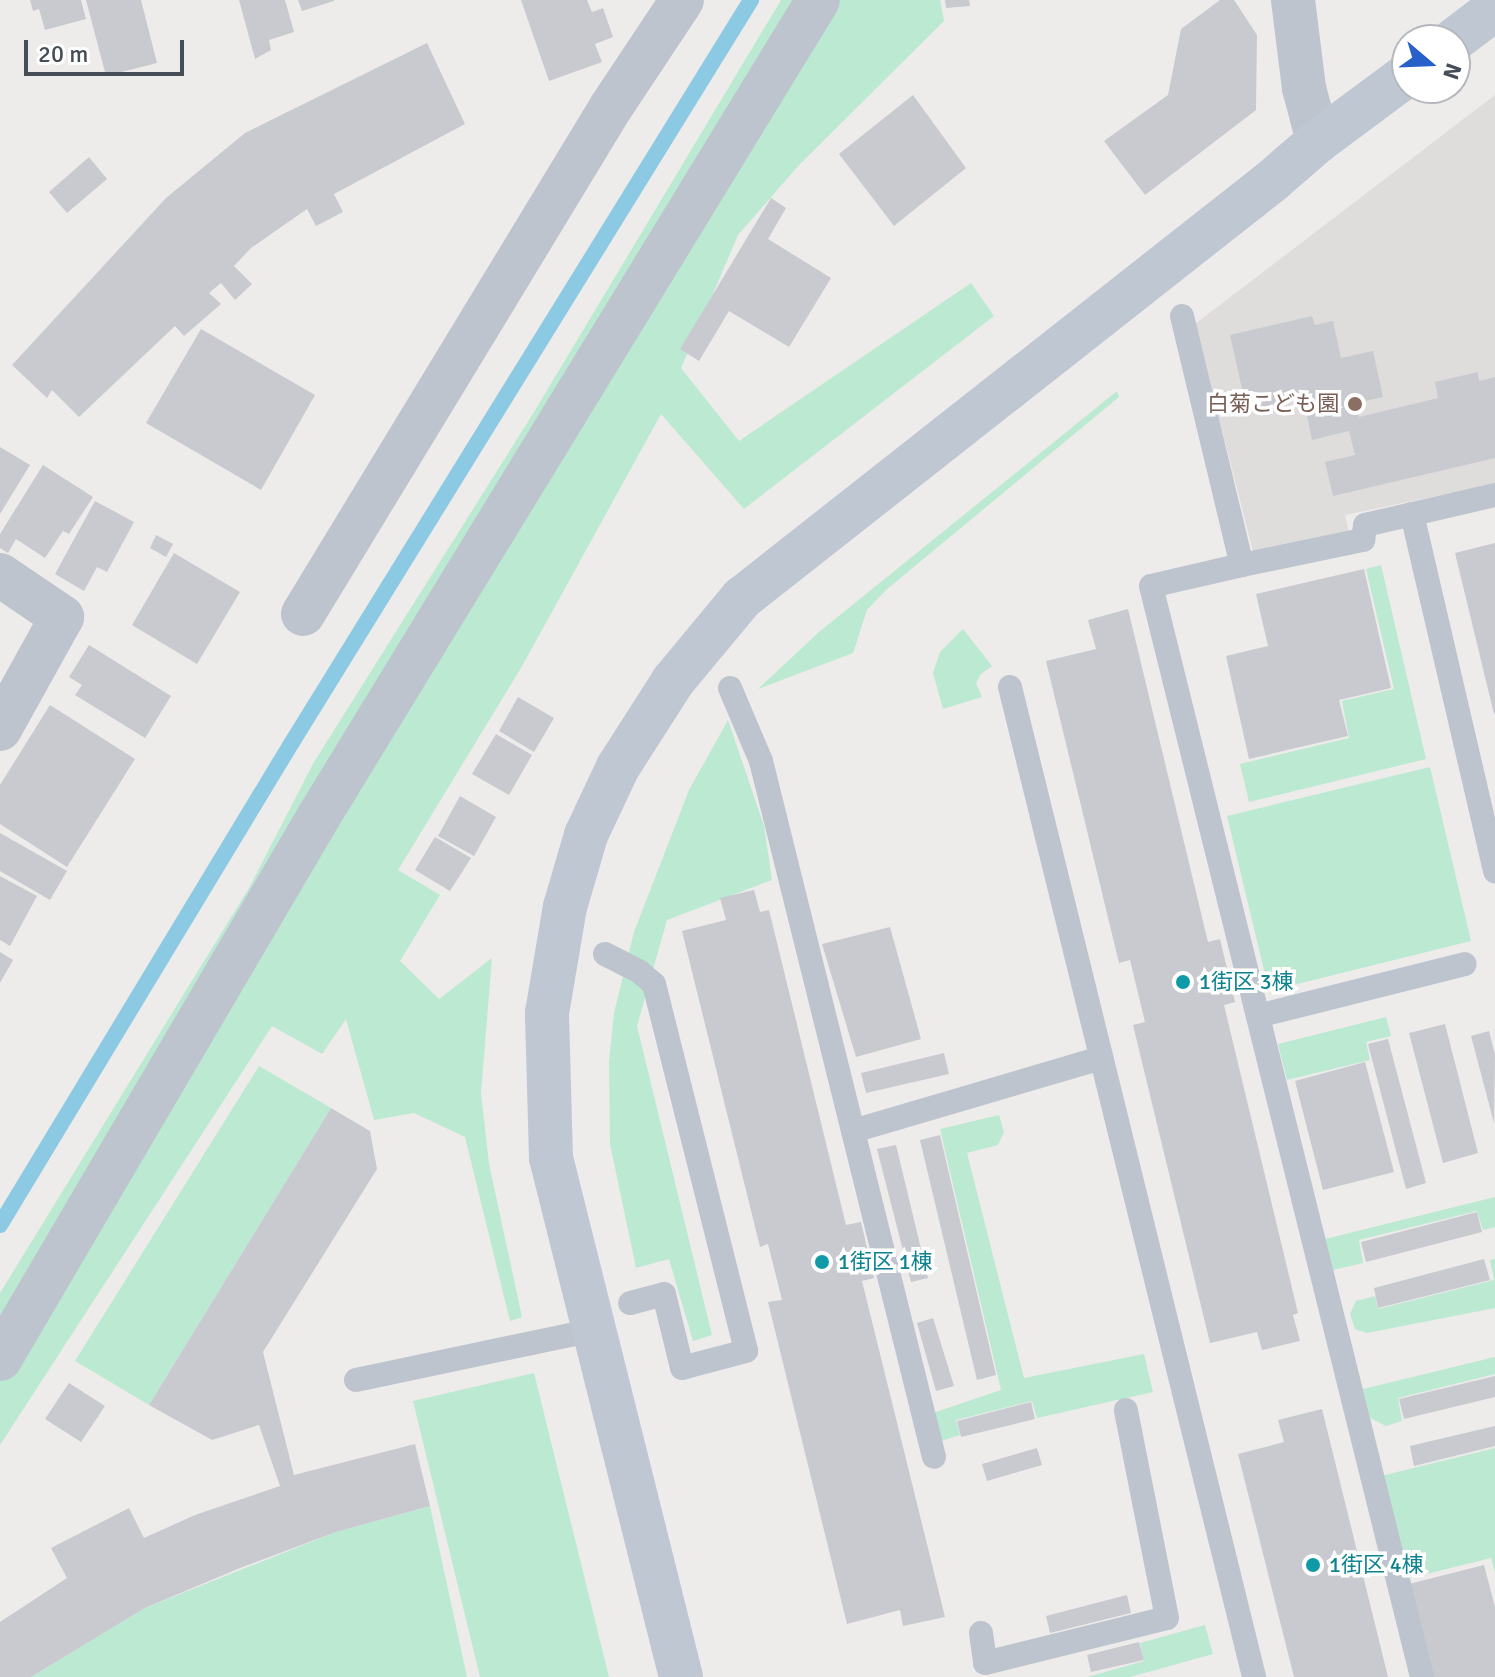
<!DOCTYPE html>
<html>
<head>
<meta charset="utf-8">
<style>
  body { margin:0 }
  #map { position:relative; width:1495px; height:1677px; overflow:hidden; background:#eeebeb; font-family:Signika,"Noto Sans JP",sans-serif }
  div>[style] { position:absolute }
  [style*='--x'] { left:calc(var(--x)*1px); top:calc(var(--y)*1px); width:calc(var(--w)*1px); rotate:calc(var(--a)*1deg) }
  .education>* { inset:0; background:#dfdcdc }
  .green>* { inset:0; background:#bce9d2 }
  .stream>* { height:16px; margin:-8px; padding:0 8px; transform-origin:8px; border-radius:8px; background:#8cc9e3 }
  .building>* { inset:0; background:#c8cad0 }
  .lane>* { height:24px; margin:-12px; padding:0 12px; transform-origin:12px; border-radius:12px; background:#bdc4cd }
  .street>* { height:44px; margin:-22px; padding:0 22px; transform-origin:22px; border-radius:22px; background:#bdc4cd }
  .secondary>* { height:44px; margin:-22px; padding:0 22px; transform-origin:22px; border-radius:22px; background:#bfc7d3 }
  .dots>* { width:22px; height:22px; translate:-50% -50%; box-sizing:border-box; border:4px solid #fff; border-radius:50% }
  span { translate:-50% -50%; white-space:nowrap; text-align:center; line-height:1.15; -webkit-text-stroke:7px #fff; paint-order:stroke }
  .education-label { font-size:22px; color:#785e54 }
  .right { translate:-100% -50%; text-align:right }
  .culture-label { font-size:22px; color:#0d838f }
  .left { translate:0 -50%; text-align:left }
  .north { position:absolute; left:1391px; top:24px; width:80px; height:80px; box-sizing:border-box; background:#fff; border:2px solid #b5b8bc; border-radius:50%; rotate:109deg; font-size:22px; font-weight:700; line-height:32px; text-align:center; color:#454d57 }
  .north::after { content:''; display:block; margin:auto; width:28px; height:36px; background:#2860cb; clip-path:polygon(50% 0,100% 100%,50% 72%,0 100%) }
  .scale { position:absolute; left:24px; top:40px; width:160px; height:36px; box-sizing:border-box; border:4px solid #454d57; border-top:0; padding-left:10px; font-size:24px; line-height:28px; white-space:nowrap; color:#454d57; -webkit-text-stroke:6px #fff; paint-order:stroke }
</style>
</head>
<body>
<div id="map">
  <div class="education">
    <div style="clip-path:polygon(1495px 95px,1495px 484px,1345px 515px,1349px 533px,1254px 555px,1195px 324px)"></div>
  </div>
  <div class="green">
    <div style="clip-path:polygon(781px 0,940px 0,944px 21px,799px 165px,738px 235px,681px 368px,739px 441px,971px 283px,994px 316px,744px 509px,661px 414px,521px 668px,398px 870px,440px 895px,400px 961px,439px 999px,492px 958px,481px 1093px,489px 1164px,522px 1317px,510px 1321px,465px 1137px,414px 1113px,374px 1120px,346px 1019px,322px 1054px,272px 1026px,0 1445px,0 1293px,249px 888px,314px 762px,534px 412px)"></div>
    <div style="clip-path:polygon(1117px 391px,1119px 397px,886px 590px,867px 610px,853px 653px,758px 689px,819px 632px)"></div>
    <div style="clip-path:polygon(1381px 565px,1426px 759px,1249px 802px,1240px 764px,1349px 738px,1342px 701px,1394px 689px,1366px 569px)"></div>
    <div style="clip-path:polygon(963px 629px,992px 666px,981px 674px,976px 683px,982px 697px,943px 709px,933px 673px,940px 652px)"></div>
    <div style="clip-path:polygon(728px 720px,764px 826px,772px 880px,667px 920px,637px 1026px,712px 1335px,693px 1341px,669px 1259px,636px 1268px,610px 1144px,609px 1062px,614px 1013px,634px 932px,689px 790px)"></div>
    <div style="clip-path:polygon(1430px 767px,1471px 941px,1269px 991px,1227px 816px)"></div>
    <div style="clip-path:polygon(1386px 1017px,1391px 1036px,1366px 1042px,1370px 1060px,1287px 1080px,1278px 1044px)"></div>
    <div style="clip-path:polygon(259px 1066px,331px 1108px,149px 1405px,75px 1361px)"></div>
    <div style="clip-path:polygon(999px 1115px,1004px 1132px,998px 1145px,967px 1153px,1024px 1378px,1144px 1354px,1153px 1392px,1037px 1418px,1032px 1401px,956px 1420px,960px 1435px,941px 1441px,933px 1413px,1001px 1390px,940px 1129px)"></div>
    <div style="clip-path:polygon(1495px 1197px,1495px 1227px,1483px 1230px,1477px 1211px,1359px 1240px,1363px 1263px,1329px 1271px,1321px 1240px)"></div>
    <div style="clip-path:polygon(1495px 1259px,1495px 1308px,1367px 1333px,1355px 1329px,1350px 1314px,1356px 1301px,1375px 1296px,1378px 1309px,1494px 1280px,1490px 1260px)"></div>
    <div style="clip-path:polygon(1495px 1357px,1495px 1374px,1398px 1398px,1402px 1421px,1386px 1426px,1370px 1418px,1363px 1389px)"></div>
    <div style="clip-path:polygon(534px 1373px,609px 1677px,480px 1677px,413px 1401px)"></div>
    <div style="clip-path:polygon(1495px 1448px,1495px 1573px,1491px 1558px,1406px 1579px,1381px 1476px)"></div>
    <div style="clip-path:polygon(430px 1506px,467px 1677px,31px 1677px,145px 1608px,336px 1532px)"></div>
    <div style="clip-path:polygon(1205px 1625px,1213px 1654px,1130px 1677px,1087px 1677px,1144px 1661px,1140px 1643px)"></div>
  </div>
  <div class="stream">
    <div style="--x:0;--y:1225;--w:562;--a:-58.83"></div>
    <div style="--x:291;--y:744;--w:875;--a:-58.27"></div>
  </div>
  <div class="building">
    <div style="clip-path:polygon(30px 0,81px 0,86px 19px,45px 30px,39px 9px,33px 11px)"></div>
    <div style="clip-path:polygon(86px 0,141px 0,157px 63px,106px 76px)"></div>
    <div style="clip-path:polygon(239px 0,285px 0,294px 32px,269px 40px,271px 50px,255px 59px)"></div>
    <div style="clip-path:polygon(298px 0,334px 0,334px 1px,302px 11px)"></div>
    <div style="clip-path:polygon(521px 0,587px 0,592px 12px,603px 8px,613px 37px,595px 44px,602px 62px,549px 81px)"></div>
    <div style="clip-path:polygon(945px 0,969px 0,970px 6px,946px 8px)"></div>
    <div style="clip-path:polygon(1220px 0,1234px 0,1257px 35px,1256px 110px,1145px 195px,1104px 141px,1168px 95px,1181px 29px)"></div>
    <div style="clip-path:polygon(427px 43px,465px 124px,334px 194px,343px 212px,316px 226px,307px 209px,251px 248px,234px 266px,252px 284px,235px 300px,221px 283px,209px 293px,221px 304px,184px 336px,175px 326px,79px 417px,52px 390px,47px 398px,12px 365px,166px 198px,245px 133px)"></div>
    <div style="clip-path:polygon(913px 95px,966px 168px,894px 226px,839px 154px)"></div>
    <div style="clip-path:polygon(89px 157px,107px 179px,67px 213px,49px 192px)"></div>
    <div style="clip-path:polygon(771px 198px,786px 208px,768px 239px,831px 278px,789px 347px,729px 311px,699px 361px,680px 349px)"></div>
    <div style="clip-path:polygon(1312px 316px,1315px 325px,1333px 321px,1341px 358px,1373px 351px,1383px 397px,1356px 403px,1359px 417px,1438px 398px,1435px 382px,1478px 372px,1479px 381px,1495px 377px,1495px 458px,1333px 496px,1325px 462px,1355px 455px,1349px 431px,1312px 440px,1303px 398px,1247px 411px,1230px 335px)"></div>
    <div style="clip-path:polygon(201px 329px,315px 395px,261px 490px,146px 423px)"></div>
    <div style="clip-path:polygon(0 447px,30px 465px,0 514px)"></div>
    <div style="clip-path:polygon(43px 465px,93px 497px,69px 534px,63px 531px,45px 558px,16px 539px,8px 553px,0 548px,0 534px)"></div>
    <div style="clip-path:polygon(95px 501px,134px 522px,107px 572px,97px 567px,84px 591px,55px 574px)"></div>
    <div style="clip-path:polygon(156px 535px,173px 544px,166px 557px,150px 548px)"></div>
    <div style="clip-path:polygon(1495px 543px,1495px 714px,1494px 714px,1455px 553px)"></div>
    <div style="clip-path:polygon(174px 553px,240px 592px,197px 664px,132px 625px)"></div>
    <div style="clip-path:polygon(1364px 569px,1391px 688px,1339px 700px,1348px 736px,1249px 759px,1226px 656px,1268px 646px,1256px 594px)"></div>
    <div style="clip-path:polygon(1128px 609px,1208px 942px,1220px 939px,1235px 1002px,1224px 1005px,1298px 1313px,1293px 1315px,1300px 1341px,1262px 1350px,1257px 1332px,1210px 1343px,1133px 1025px,1145px 1022px,1130px 960px,1119px 963px,1046px 661px,1096px 649px,1088px 620px)"></div>
    <div style="clip-path:polygon(89px 645px,171px 696px,145px 738px,75px 695px,82px 685px,69px 677px)"></div>
    <div style="clip-path:polygon(518px 697px,554px 718px,534px 752px,499px 731px)"></div>
    <div style="clip-path:polygon(50px 705px,135px 759px,67px 867px,0 824px,0 785px)"></div>
    <div style="clip-path:polygon(496px 734px,532px 755px,509px 795px,472px 774px)"></div>
    <div style="clip-path:polygon(460px 796px,496px 817px,474px 856px,438px 836px)"></div>
    <div style="clip-path:polygon(0 833px,67px 871px,50px 900px,0 871px)"></div>
    <div style="clip-path:polygon(435px 837px,471px 858px,450px 891px,415px 870px)"></div>
    <div style="clip-path:polygon(0 876px,37px 896px,10px 946px,0 940px)"></div>
    <div style="clip-path:polygon(754px 890px,760px 912px,769px 910px,846px 1225px,861px 1222px,874px 1278px,862px 1281px,945px 1617px,903px 1626px,900px 1610px,847px 1624px,768px 1302px,782px 1300px,768px 1244px,760px 1247px,682px 931px,726px 920px,720px 898px)"></div>
    <div style="clip-path:polygon(890px 927px,921px 1039px,856px 1057px,822px 944px)"></div>
    <div style="clip-path:polygon(0 952px,13px 960px,0 983px)"></div>
    <div style="clip-path:polygon(1445px 1024px,1478px 1153px,1443px 1163px,1409px 1033px)"></div>
    <div style="clip-path:polygon(1489px 1031px,1495px 1055px,1494px 1123px,1471px 1036px)"></div>
    <div style="clip-path:polygon(1388px 1039px,1426px 1183px,1406px 1189px,1368px 1044px)"></div>
    <div style="clip-path:polygon(944px 1053px,949px 1074px,866px 1093px,861px 1073px)"></div>
    <div style="clip-path:polygon(1365px 1062px,1394px 1172px,1323px 1190px,1295px 1081px)"></div>
    <div style="clip-path:polygon(331px 1108px,370px 1131px,377px 1169px,263px 1352px,294px 1475px,415px 1444px,430px 1506px,336px 1532px,240px 1568px,145px 1608px,31px 1677px,0 1677px,0 1622px,67px 1578px,51px 1548px,129px 1508px,144px 1538px,195px 1515px,280px 1486px,259px 1425px,212px 1440px,149px 1405px)"></div>
    <div style="clip-path:polygon(940px 1135px,996px 1375px,977px 1380px,920px 1140px)"></div>
    <div style="clip-path:polygon(896px 1145px,928px 1278px,911px 1282px,877px 1149px)"></div>
    <div style="clip-path:polygon(1477px 1212px,1482px 1232px,1366px 1262px,1361px 1242px)"></div>
    <div style="clip-path:polygon(1484px 1259px,1490px 1280px,1378px 1308px,1374px 1288px)"></div>
    <div style="clip-path:polygon(933px 1318px,954px 1386px,936px 1391px,917px 1323px)"></div>
    <div style="clip-path:polygon(1495px 1376px,1495px 1397px,1404px 1419px,1399px 1399px)"></div>
    <div style="clip-path:polygon(69px 1383px,105px 1406px,81px 1442px,45px 1419px)"></div>
    <div style="clip-path:polygon(1031px 1402px,1035px 1419px,961px 1437px,957px 1421px)"></div>
    <div style="clip-path:polygon(1322px 1409px,1388px 1677px,1294px 1677px,1238px 1454px,1284px 1442px,1278px 1420px)"></div>
    <div style="clip-path:polygon(1495px 1426px,1495px 1446px,1414px 1466px,1410px 1446px)"></div>
    <div style="clip-path:polygon(1037px 1448px,1042px 1465px,987px 1481px,982px 1464px)"></div>
    <div style="clip-path:polygon(1484px 1565px,1495px 1607px,1495px 1677px,1433px 1677px,1409px 1584px)"></div>
    <div style="clip-path:polygon(1127px 1595px,1131px 1613px,1050px 1633px,1046px 1616px)"></div>
    <div style="clip-path:polygon(1139px 1642px,1144px 1660px,1091px 1672px,1087px 1655px)"></div>
  </div>
  <div class="lane">
    <div style="--x:1182;--y:316;--w:256;--a:76.5"></div>
    <div style="--x:1242;--y:565;--w:93;--a:167"></div>
    <div style="--x:1151;--y:586;--w:1124;--a:76.05"></div>
    <div style="--x:1412;--y:514;--w:367;--a:76.9"></div>
    <div style="--x:1242;--y:565;--w:124;--a:-11.7"></div>
    <div style="--x:1363;--y:540;--w:15;--a:-82"></div>
    <div style="--x:1365;--y:525;--w:133;--a:-13"></div>
    <div style="--x:1010;--y:687;--w:1020;--a:76.15"></div>
    <div style="--x:730;--y:688;--w:79;--a:67"></div>
    <div style="--x:761;--y:761;--w:717;--a:76.04"></div>
    <div style="--x:605;--y:954;--w:39;--a:27"></div>
    <div style="--x:640;--y:972;--w:18;--a:41"></div>
    <div style="--x:654;--y:984;--w:378;--a:75.9"></div>
    <div style="--x:746;--y:1351;--w:66;--a:165.1"></div>
    <div style="--x:682;--y:1368;--w:76;--a:-103.7"></div>
    <div style="--x:664;--y:1294;--w:35;--a:165"></div>
    <div style="--x:1258;--y:1016;--w:213;--a:-14.1"></div>
    <div style="--x:853;--y:1131;--w:259;--a:-16.4"></div>
    <div style="--x:356;--y:1380;--w:243;--a:-11.9"></div>
    <div style="--x:981;--y:1633;--w:30;--a:82"></div>
    <div style="--x:985;--y:1663;--w:187;--a:-13.9"></div>
    <div style="--x:1167;--y:1618;--w:212;--a:-101.2"></div>
  </div>
  <div class="street">
    <div style="--x:1293;--y:0;--w:89;--a:82.9"></div>
    <div style="--x:1304;--y:88;--w:55;--a:75.2"></div>
    <div style="--x:0;--y:575;--w:75;--a:34.1"></div>
    <div style="--x:62;--y:617;--w:128;--a:119"></div>
    <div style="--x:303;--y:614;--w:593;--a:-58.72"></div>
    <div style="--x:611;--y:107;--w:128;--a:-56.4"></div>
    <div style="--x:0;--y:1359;--w:630;--a:-59.57"></div>
    <div style="--x:319;--y:816;--w:956;--a:-58.55"></div>
  </div>
  <div class="secondary">
    <div style="--x:1454;--y:40;--w:51;--a:-37.1"></div>
    <div style="--x:681;--y:1677;--w:535;--a:-104.06"></div>
    <div style="--x:551;--y:1158;--w:145;--a:-91.6"></div>
    <div style="--x:547;--y:1013;--w:108;--a:-80.4"></div>
    <div style="--x:565;--y:907;--w:75;--a:-73.7"></div>
    <div style="--x:586;--y:835;--w:75;--a:-64.8"></div>
    <div style="--x:618;--y:767;--w:102;--a:-57.4"></div>
    <div style="--x:673;--y:681;--w:108;--a:-50.3"></div>
    <div style="--x:742;--y:598;--w:674;--a:-38.2"></div>
    <div style="--x:1272;--y:181;--w:61;--a:-41"></div>
    <div style="--x:1318;--y:141;--w:111;--a:-36.6"></div>
  </div>
  <div class="dots">
    <div style="left:1355px;top:404px;background:#8d6e63"></div>
    <div style="left:1183px;top:982px;background:#0f9aa8"></div>
    <div style="left:822px;top:1262px;background:#0f9aa8"></div>
    <div style="left:1313px;top:1565px;background:#0f9aa8"></div>
  </div>
  <div class="education-label">
    <span class="right" style="left:1339px;top:404px">白菊こども園</span>
  </div>
  <div class="culture-label">
    <span class="left" style="left:1199px;top:982px">1街区 3棟</span>
    <span class="left" style="left:838px;top:1262px">1街区 1棟</span>
    <span class="left" style="left:1329px;top:1565px">1街区 4棟</span>
  </div>
  <div class="north">N</div>
  <div class="scale">20 m</div>
</div>
</body>
</html>
